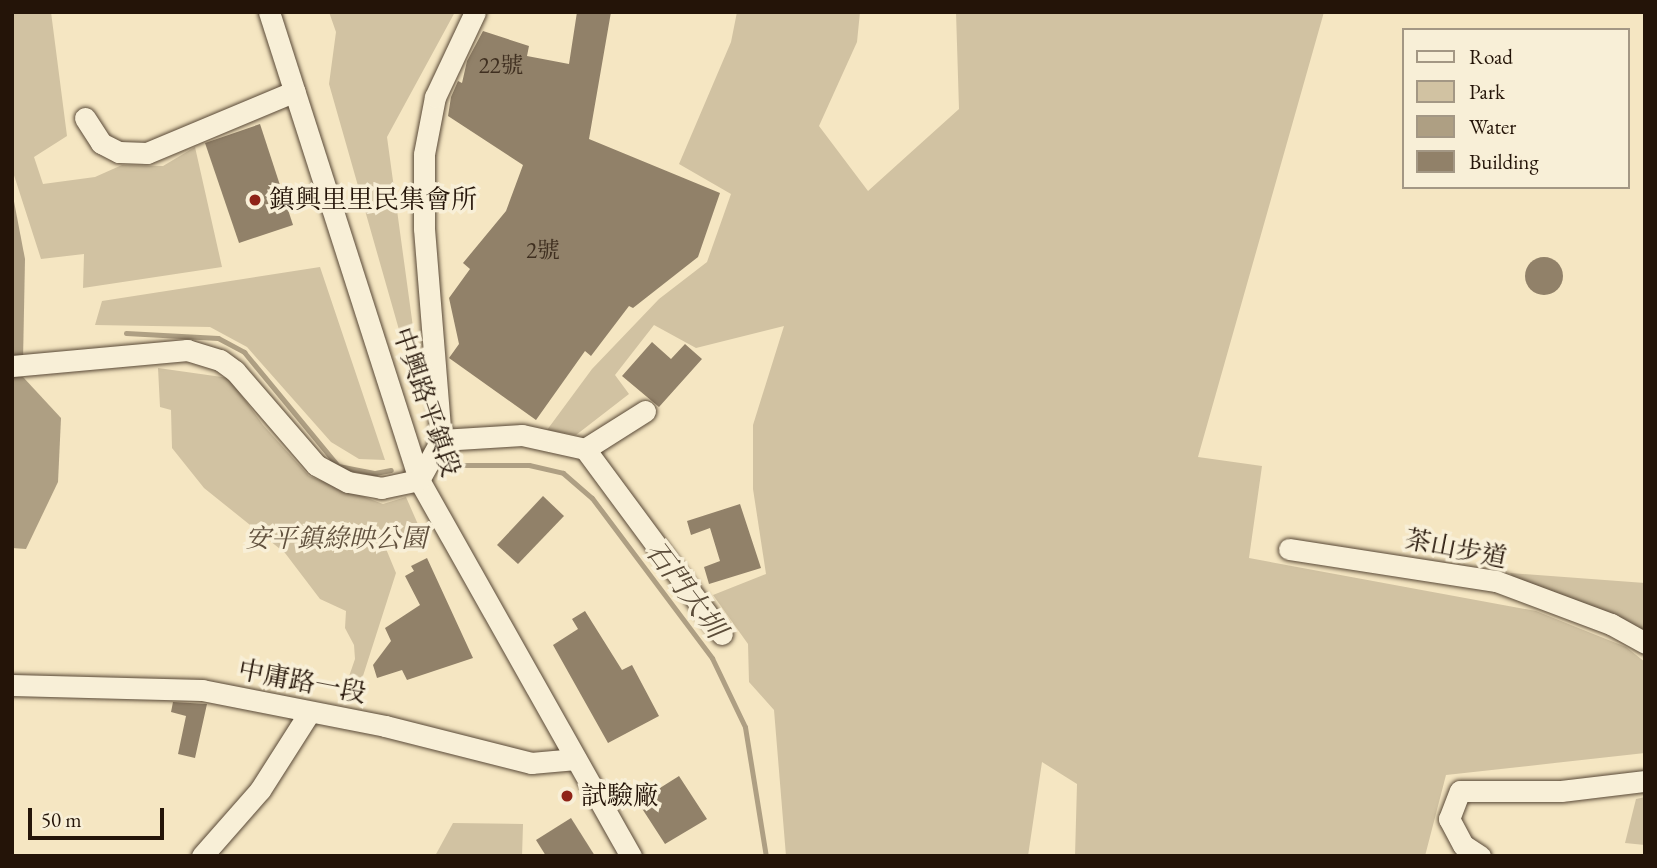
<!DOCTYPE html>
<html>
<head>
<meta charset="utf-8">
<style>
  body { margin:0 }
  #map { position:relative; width:1657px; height:868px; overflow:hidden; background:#f5e6c2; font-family:"EB Garamond","Noto Serif TC",serif }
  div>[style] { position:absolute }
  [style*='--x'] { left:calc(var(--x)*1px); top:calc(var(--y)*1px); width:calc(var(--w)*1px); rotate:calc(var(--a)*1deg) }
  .green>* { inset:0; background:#d1c2a2 }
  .water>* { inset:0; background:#ae9f83 }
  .stream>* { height:5px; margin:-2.5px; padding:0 2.5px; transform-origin:2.5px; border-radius:2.5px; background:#ae9f83 }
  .building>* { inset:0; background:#918169 }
  .round { border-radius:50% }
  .roads { filter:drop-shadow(0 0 2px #584836) drop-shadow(0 0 2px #584836) }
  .minor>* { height:21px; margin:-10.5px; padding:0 10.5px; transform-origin:10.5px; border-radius:10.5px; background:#f8efd7 }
  .dots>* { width:19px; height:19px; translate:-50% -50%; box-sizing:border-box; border:4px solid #f8efd7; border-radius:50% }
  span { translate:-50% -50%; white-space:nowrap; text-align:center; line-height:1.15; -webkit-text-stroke:7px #f8efd7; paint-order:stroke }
  .number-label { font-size:23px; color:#3f2f20 }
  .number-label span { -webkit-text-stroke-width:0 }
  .poi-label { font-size:26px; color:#241408 }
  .left { translate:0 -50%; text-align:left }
  .street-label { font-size:26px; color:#241408 }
  .park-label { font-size:26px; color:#61513e; font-style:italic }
  .water-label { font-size:28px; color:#5b4c39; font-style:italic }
  .frame { position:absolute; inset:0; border:14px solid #241408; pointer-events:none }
  .legend { position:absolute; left:1402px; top:28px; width:228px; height:161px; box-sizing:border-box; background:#f8efd7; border:2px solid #a39784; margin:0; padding:9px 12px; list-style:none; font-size:21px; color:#241408 }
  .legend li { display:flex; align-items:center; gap:14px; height:35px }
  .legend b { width:35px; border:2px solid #a39784 }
  .scale { position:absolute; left:28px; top:808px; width:136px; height:32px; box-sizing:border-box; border:4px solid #241408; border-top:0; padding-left:9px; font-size:21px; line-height:24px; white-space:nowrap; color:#241408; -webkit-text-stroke:5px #f8efd7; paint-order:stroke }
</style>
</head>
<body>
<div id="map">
  <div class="green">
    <div style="clip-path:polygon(12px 12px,51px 12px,67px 136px,34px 157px,43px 184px,95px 177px,122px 165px,163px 166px,195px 147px,222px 267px,83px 288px,84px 254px,41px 259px,12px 169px)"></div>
    <div style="clip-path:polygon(329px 12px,455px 12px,387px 137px,422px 393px,417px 393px,329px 84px,336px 32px)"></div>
    <div style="clip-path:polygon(737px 12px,860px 12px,857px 42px,819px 126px,868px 191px,959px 109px,956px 12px,1324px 12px,1198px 457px,1262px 466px,1249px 558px,1536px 611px,1626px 647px,1645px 662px,1645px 753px,1446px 775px,1425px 856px,1075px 856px,1077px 784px,1042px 762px,1028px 856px,786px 856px,774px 710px,749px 682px,748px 644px,713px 595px,766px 574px,753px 489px,753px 425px,784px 326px,696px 348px,654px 325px,615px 375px,629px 394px,576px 435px,547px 430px,592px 369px,659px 299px,707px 262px,731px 194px,679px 164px,731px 42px)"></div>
    <div style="clip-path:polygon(320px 267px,385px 460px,359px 459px,331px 442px,247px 347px,210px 327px,95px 325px,102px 301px)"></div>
    <div style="clip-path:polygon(158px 368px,229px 378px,263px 425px,309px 476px,383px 504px,406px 497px,420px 529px,384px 544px,396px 573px,362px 679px,345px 688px,355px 659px,354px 645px,345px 628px,346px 611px,320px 599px,285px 553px,204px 488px,172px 448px,171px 410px,160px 407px)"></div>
    <div style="clip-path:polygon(1510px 573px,1645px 583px,1645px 634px,1519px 584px)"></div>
    <div style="clip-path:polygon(1645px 797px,1645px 845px,1625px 843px,1636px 799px)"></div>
    <div style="clip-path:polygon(453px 823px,523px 824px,522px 856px,435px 856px)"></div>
  </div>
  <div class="water">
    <div style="clip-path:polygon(12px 191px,25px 259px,23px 361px,12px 360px)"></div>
    <div style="clip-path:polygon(12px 377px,23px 377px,61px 418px,58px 482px,26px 549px,12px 548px)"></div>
  </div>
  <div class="stream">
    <div style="--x:126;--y:333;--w:92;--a:3.1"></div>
    <div style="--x:218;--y:338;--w:30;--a:28"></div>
    <div style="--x:244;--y:352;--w:148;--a:50.5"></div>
    <div style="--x:338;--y:466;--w:38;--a:11"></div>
    <div style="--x:375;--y:473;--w:16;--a:-11"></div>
    <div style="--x:454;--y:465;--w:75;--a:0"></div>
    <div style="--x:529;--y:465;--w:35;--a:13"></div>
    <div style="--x:563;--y:473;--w:38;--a:41"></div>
    <div style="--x:592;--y:498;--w:200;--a:53.1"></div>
    <div style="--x:712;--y:658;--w:76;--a:64.4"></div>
    <div style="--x:745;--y:727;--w:131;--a:80.8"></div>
  </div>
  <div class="building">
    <div style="clip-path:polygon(577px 12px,611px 12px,589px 139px,720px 193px,698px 257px,633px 308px,629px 306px,591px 356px,585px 351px,536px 420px,449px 358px,459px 344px,449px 298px,470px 269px,463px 263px,506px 211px,523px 165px,448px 116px,451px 97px,458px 81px,462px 83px,467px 61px,483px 31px,529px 46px,527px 56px,569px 64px)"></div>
    <div style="clip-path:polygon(260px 124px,293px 225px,239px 243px,205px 143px)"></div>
    <div class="round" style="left:1525px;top:257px;width:38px;height:38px"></div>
    <div style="clip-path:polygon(652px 342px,671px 359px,685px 344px,702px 359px,659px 407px,622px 376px)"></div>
    <div style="clip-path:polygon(543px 496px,564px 516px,518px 564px,497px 545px)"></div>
    <div style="clip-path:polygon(740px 504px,761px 568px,709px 584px,704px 567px,720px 561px,710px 528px,691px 535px,687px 521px)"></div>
    <div style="clip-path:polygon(427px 558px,473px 658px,407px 680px,402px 670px,377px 678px,373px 665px,391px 641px,385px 628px,420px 605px,405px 576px,414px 571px,411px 566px)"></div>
    <div style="clip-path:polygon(585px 611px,622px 670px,632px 665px,659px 716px,608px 743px,553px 645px,578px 629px,572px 619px)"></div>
    <div style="clip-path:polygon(173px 702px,207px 704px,195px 758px,178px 754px,186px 716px,171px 712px)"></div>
    <div style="clip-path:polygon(679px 776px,707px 819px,665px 844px,630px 790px,645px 781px,652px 793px)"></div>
    <div style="clip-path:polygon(571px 818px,595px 856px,546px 856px,536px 840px)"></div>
  </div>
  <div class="roads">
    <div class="minor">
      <div style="--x:269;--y:12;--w:491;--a:72.2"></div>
      <div style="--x:419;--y:480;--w:432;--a:60.6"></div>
      <div style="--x:85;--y:118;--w:30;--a:57"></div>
      <div style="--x:101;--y:143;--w:20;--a:27"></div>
      <div style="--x:119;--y:152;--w:28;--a:2"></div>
      <div style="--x:147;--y:153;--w:160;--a:-22.7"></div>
      <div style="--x:12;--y:366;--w:176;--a:-5.2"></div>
      <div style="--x:187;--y:350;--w:34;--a:17"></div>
      <div style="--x:220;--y:360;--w:19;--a:36"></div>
      <div style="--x:235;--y:371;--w:124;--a:49.2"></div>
      <div style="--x:316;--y:465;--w:36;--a:28"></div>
      <div style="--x:348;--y:482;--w:34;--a:10"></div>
      <div style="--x:381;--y:488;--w:39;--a:-12"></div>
      <div style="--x:419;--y:480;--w:46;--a:-61.2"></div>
      <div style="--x:441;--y:440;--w:213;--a:-94.6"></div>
      <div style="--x:424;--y:228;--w:74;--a:-90"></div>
      <div style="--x:424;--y:154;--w:58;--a:-79.1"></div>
      <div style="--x:435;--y:97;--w:94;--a:-64.8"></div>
      <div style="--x:441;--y:440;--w:81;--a:-3.5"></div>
      <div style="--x:522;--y:435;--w:65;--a:12.5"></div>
      <div style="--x:585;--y:449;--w:230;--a:53.5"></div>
      <div style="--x:585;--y:449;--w:71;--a:-32.3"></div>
      <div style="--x:1289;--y:549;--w:209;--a:8.8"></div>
      <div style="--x:1496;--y:581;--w:123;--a:20.5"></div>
      <div style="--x:1611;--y:624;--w:39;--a:29"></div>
      <div style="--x:12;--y:685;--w:190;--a:1.5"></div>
      <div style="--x:202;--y:690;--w:187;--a:11.1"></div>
      <div style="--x:385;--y:726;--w:151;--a:14.2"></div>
      <div style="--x:531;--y:763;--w:45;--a:-5.1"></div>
      <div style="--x:202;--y:856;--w:88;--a:-48.7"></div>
      <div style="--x:260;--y:790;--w:91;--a:-57.5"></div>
      <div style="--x:1480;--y:856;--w:20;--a:-147"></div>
      <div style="--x:1463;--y:845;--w:30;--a:-118"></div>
      <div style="--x:1449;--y:819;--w:30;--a:-69"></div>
      <div style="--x:1460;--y:791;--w:101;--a:0"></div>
      <div style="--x:1561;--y:791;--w:85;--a:-6.8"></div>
    </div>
  </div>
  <div class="dots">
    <div style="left:255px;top:200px;background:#8f2418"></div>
    <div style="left:567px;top:796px;background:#8f2418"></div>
  </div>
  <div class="number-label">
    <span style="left:501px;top:65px">22號</span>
    <span style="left:543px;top:250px">2號</span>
  </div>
  <div class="poi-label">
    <span class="left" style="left:269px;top:200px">鎮興里里民集會所</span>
    <span class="left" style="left:581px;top:796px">試驗廠</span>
  </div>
  <div class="street-label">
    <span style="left:426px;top:402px;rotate:71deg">中興路平鎮段</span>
    <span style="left:1456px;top:549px;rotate:11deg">茶山步道</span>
    <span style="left:302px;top:682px;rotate:11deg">中庸路一段</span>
  </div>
  <div class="park-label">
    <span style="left:336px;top:539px">安平鎮綠映公園</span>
  </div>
  <div class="water-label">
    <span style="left:686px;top:589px;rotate:53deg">石門大圳</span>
  </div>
  <div class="frame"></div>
  <ul class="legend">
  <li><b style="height:9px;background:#f8efd7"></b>Road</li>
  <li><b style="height:19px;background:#d1c2a2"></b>Park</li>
  <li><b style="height:19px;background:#ae9f83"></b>Water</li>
  <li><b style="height:19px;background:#918169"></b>Building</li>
  </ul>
  <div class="scale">50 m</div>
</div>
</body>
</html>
